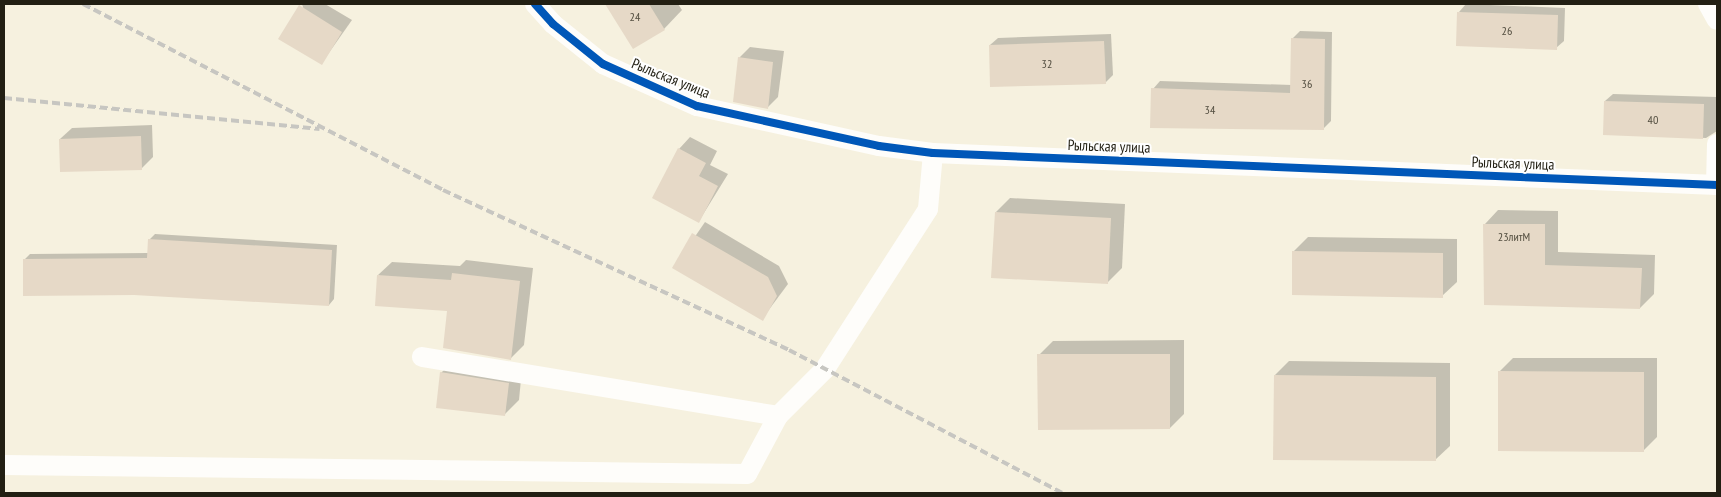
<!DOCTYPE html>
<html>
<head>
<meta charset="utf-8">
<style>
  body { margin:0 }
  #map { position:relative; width:1721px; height:497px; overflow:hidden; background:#f6f1df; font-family:"PT Sans Narrow",sans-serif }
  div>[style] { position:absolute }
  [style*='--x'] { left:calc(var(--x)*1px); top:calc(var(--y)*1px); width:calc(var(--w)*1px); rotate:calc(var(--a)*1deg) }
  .shadow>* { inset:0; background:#0003 }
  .building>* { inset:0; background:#e6d9c7 }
  .minor>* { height:20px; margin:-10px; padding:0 10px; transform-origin:10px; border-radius:10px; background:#fefdfa }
  .rail>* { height:4px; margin-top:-2px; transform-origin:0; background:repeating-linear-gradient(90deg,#c7c6c1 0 8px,transparent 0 12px) }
  .cycleway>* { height:8px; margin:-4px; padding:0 4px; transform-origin:4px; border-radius:4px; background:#0057b8 }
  span { translate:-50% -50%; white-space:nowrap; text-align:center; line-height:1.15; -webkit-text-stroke:4px #fff; paint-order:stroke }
  .number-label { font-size:12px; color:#534e40 }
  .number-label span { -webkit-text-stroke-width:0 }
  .street-label { font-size:15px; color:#221f13 }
  .frame { position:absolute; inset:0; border:5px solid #221f13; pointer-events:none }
</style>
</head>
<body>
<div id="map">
  <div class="shadow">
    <div style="clip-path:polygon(302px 4px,325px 4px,352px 20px,321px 64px)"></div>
    <div style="clip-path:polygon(607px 4px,678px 4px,682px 10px,664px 29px,634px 47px)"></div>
    <div style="clip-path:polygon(1466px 4px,1565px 8px,1564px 41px,1556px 48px,1459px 12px)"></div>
    <div style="clip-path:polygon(1300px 31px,1332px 32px,1331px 121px,1323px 129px,1153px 89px,1160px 81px,1292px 85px,1292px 39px)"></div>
    <div style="clip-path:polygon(1111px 34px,1113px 75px,1105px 83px,990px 45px,998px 38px)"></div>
    <div style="clip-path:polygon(750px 47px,784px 51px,778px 97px,767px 108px,739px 58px)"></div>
    <div style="clip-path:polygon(1613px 94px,1717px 97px,1717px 131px,1706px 138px,1604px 134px,1605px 101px)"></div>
    <div style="clip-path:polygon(152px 125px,153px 157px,142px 168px,60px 139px,72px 128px)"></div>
    <div style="clip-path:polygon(690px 137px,717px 151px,710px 165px,728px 174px,699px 221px,654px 197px,679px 149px)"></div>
    <div style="clip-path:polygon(1010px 198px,1125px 204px,1122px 268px,1107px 283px,996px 212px)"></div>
    <div style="clip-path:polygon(1498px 210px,1558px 211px,1558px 252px,1655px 255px,1654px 294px,1640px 308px,1486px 304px,1485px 224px)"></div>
    <div style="clip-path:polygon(705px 222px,779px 266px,788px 284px,762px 319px,674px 267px)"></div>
    <div style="clip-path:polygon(155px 234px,337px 245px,334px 299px,329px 305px,24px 260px,30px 254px,148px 253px,149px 240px)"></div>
    <div style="clip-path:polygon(1308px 237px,1457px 239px,1457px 282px,1442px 296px,1293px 252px)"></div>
    <div style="clip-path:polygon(466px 260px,533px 268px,524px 345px,511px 358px,449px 310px,378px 275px,392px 262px,460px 266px)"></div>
    <div style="clip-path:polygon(1184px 340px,1184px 414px,1170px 428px,1039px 355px,1053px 341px)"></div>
    <div style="clip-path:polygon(456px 358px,522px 369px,519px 400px,504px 415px,441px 373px)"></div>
    <div style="clip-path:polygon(1513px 358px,1657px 358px,1657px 437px,1643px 451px,1499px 372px)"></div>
    <div style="clip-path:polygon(1289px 361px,1450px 363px,1450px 446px,1435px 460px,1275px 375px)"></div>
  </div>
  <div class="building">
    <div style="clip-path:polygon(605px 4px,649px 4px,665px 30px,633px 49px)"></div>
    <div style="clip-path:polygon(299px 5px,342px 32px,322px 65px,278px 39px)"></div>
    <div style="clip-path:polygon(1457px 12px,1558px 15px,1557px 50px,1456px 46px)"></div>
    <div style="clip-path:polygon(1291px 38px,1325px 39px,1324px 130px,1150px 128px,1151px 88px,1290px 93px)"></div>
    <div style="clip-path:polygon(1104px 41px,1106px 84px,990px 87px,989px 45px)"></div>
    <div style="clip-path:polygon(738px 57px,773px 62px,768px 109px,733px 102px)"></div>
    <div style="clip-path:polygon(1604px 101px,1704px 104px,1703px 139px,1603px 135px)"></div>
    <div style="clip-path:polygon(141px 136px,142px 170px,60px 172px,59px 139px)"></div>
    <div style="clip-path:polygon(678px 148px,706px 163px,699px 176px,718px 186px,699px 223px,652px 198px)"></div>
    <div style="clip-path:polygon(995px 212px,1111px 218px,1108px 284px,991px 278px)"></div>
    <div style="clip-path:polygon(1483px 224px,1545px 224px,1545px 265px,1642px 268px,1640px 309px,1484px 305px)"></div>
    <div style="clip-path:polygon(692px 233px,768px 277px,777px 296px,763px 321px,672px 268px)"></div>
    <div style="clip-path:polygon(148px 239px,332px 250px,329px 306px,134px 295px,23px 296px,23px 259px,147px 258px)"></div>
    <div style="clip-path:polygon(1292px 251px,1443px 253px,1443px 298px,1292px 295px)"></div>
    <div style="clip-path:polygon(452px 273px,520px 281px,511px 360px,443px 348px,447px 311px,375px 306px,377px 275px,451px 280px)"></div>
    <div style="clip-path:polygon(1037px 354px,1170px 354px,1170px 429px,1038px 430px)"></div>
    <div style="clip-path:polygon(1498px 371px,1644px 372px,1644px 452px,1498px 451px)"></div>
    <div style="clip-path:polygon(440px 372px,509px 383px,505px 416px,436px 408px)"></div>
    <div style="clip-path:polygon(1274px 375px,1436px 377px,1436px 461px,1273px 460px)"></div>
  </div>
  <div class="minor">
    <div style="--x:535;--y:4;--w:27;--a:48"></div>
    <div style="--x:553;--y:24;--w:64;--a:38.7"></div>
    <div style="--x:603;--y:64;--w:103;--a:24.1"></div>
    <div style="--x:697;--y:106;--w:186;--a:12.4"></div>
    <div style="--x:879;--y:146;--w:54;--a:7.4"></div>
    <div style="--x:933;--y:153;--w:785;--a:2.34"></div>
    <div style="--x:1708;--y:4;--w:18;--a:61"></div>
    <div style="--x:1716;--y:185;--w:41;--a:-88.6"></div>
    <div style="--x:422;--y:357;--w:361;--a:9.4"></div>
    <div style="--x:778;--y:416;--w:66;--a:-45"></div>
    <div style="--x:825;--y:369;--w:190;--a:-57.2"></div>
    <div style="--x:928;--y:209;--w:56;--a:-84.9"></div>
    <div style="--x:4;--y:465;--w:743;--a:0.69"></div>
    <div style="--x:747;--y:474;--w:66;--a:-61.9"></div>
  </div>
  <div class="rail">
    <div style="--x:83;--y:4;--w:405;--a:27.3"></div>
    <div style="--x:443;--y:190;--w:381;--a:24.8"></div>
    <div style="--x:789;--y:350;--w:308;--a:27.6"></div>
    <div style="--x:4;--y:98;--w:317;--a:5.6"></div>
  </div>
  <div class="cycleway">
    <div style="--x:535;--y:4;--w:27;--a:48"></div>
    <div style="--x:553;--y:24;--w:64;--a:38.7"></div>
    <div style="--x:603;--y:64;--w:103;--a:24.1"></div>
    <div style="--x:697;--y:106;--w:186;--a:12.4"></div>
    <div style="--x:879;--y:146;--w:54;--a:7.4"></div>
    <div style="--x:933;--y:153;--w:785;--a:2.34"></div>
  </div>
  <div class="number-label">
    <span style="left:635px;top:17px">24</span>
    <span style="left:1507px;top:31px">26</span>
    <span style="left:1047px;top:64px">32</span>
    <span style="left:1307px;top:84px">36</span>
    <span style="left:1210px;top:110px">34</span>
    <span style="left:1653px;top:120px">40</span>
    <span style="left:1514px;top:237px">23литМ</span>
  </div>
  <div class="street-label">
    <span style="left:671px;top:78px;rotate:22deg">Рыльская улица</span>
    <span style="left:1109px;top:146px;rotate:2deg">Рыльская улица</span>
    <span style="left:1513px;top:163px;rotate:2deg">Рыльская улица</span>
  </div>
  <div class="frame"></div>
</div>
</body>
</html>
